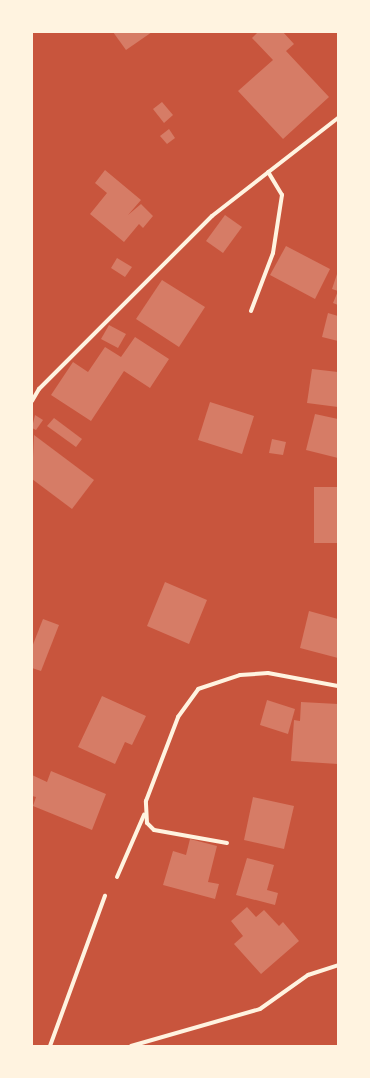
<!DOCTYPE html>
<html>
<head>
<meta charset="utf-8">
<style>
  body { margin:0 }
  #map { position:relative; width:370px; height:1078px; overflow:hidden; background:#c8553d; font-family:Inter,sans-serif }
  div>[style] { position:absolute }
  [style*='--x'] { left:calc(var(--x)*1px); top:calc(var(--y)*1px); width:calc(var(--w)*1px); rotate:calc(var(--a)*1deg) }
  .building>* { inset:0; background:#d67c66 }
  .minor>* { height:4px; margin:-2px; padding:0 2px; transform-origin:2px; border-radius:2px; background:#fff3e0 }
  span { translate:-50% -50%; white-space:nowrap; text-align:center; line-height:1.15; -webkit-text-stroke:3.5px #fff3e0; paint-order:stroke }
  .frame { position:absolute; inset:0; border:33px solid #fff3e0; pointer-events:none }
</style>
</head>
<body>
<div id="map">
  <div class="building">
    <div style="clip-path:polygon(113px 32px,152px 32px,126px 50px)"></div>
    <div style="clip-path:polygon(258px 32px,283px 32px,294px 44px,286px 51px,329px 97px,283px 139px,238px 91px,273px 60px,252px 38px)"></div>
    <div style="clip-path:polygon(162px 102px,173px 115px,164px 123px,153px 109px)"></div>
    <div style="clip-path:polygon(169px 129px,175px 138px,167px 144px,160px 136px)"></div>
    <div style="clip-path:polygon(105px 170px,141px 200px,128px 215px,141px 204px,153px 216px,143px 228px,139px 224px,124px 242px,90px 214px,107px 193px,95px 183px)"></div>
    <div style="clip-path:polygon(225px 215px,242px 227px,223px 253px,206px 241px)"></div>
    <div style="clip-path:polygon(286px 246px,330px 269px,315px 299px,270px 275px)"></div>
    <div style="clip-path:polygon(117px 258px,132px 267px,125px 277px,111px 268px)"></div>
    <div style="clip-path:polygon(338px 271px,338px 305px,333px 303px,338px 291px,332px 289px)"></div>
    <div style="clip-path:polygon(162px 280px,205px 307px,179px 347px,136px 319px)"></div>
    <div style="clip-path:polygon(328px 313px,338px 316px,338px 341px,322px 337px)"></div>
    <div style="clip-path:polygon(109px 325px,126px 334px,118px 348px,101px 339px)"></div>
    <div style="clip-path:polygon(135px 337px,169px 359px,150px 388px,124px 371px,91px 421px,51px 395px,73px 362px,88px 372px,105px 347px,121px 357px)"></div>
    <div style="clip-path:polygon(312px 369px,338px 372px,338px 407px,307px 403px)"></div>
    <div style="clip-path:polygon(210px 402px,254px 416px,242px 454px,198px 440px)"></div>
    <div style="clip-path:polygon(315px 414px,338px 419px,338px 458px,306px 450px)"></div>
    <div style="clip-path:polygon(35px 415px,43px 420px,36px 430px,32px 428px)"></div>
    <div style="clip-path:polygon(54px 418px,82px 439px,76px 447px,47px 426px)"></div>
    <div style="clip-path:polygon(34px 435px,94px 480px,72px 509px,32px 479px)"></div>
    <div style="clip-path:polygon(272px 439px,286px 442px,283px 455px,269px 453px)"></div>
    <div style="clip-path:polygon(314px 487px,338px 487px,338px 543px,314px 543px)"></div>
    <div style="clip-path:polygon(165px 582px,207px 600px,189px 644px,147px 626px)"></div>
    <div style="clip-path:polygon(309px 611px,338px 619px,338px 658px,300px 648px)"></div>
    <div style="clip-path:polygon(43px 619px,59px 625px,41px 671px,32px 668px,32px 647px)"></div>
    <div style="clip-path:polygon(102px 696px,146px 716px,132px 745px,125px 742px,115px 764px,78px 747px)"></div>
    <div style="clip-path:polygon(267px 700px,295px 709px,288px 734px,260px 725px)"></div>
    <div style="clip-path:polygon(301px 702px,338px 704px,338px 764px,291px 761px,294px 720px,300px 721px)"></div>
    <div style="clip-path:polygon(51px 771px,106px 794px,92px 830px,33px 806px,36px 797px,32px 796px,32px 775px,47px 782px)"></div>
    <div style="clip-path:polygon(253px 797px,294px 806px,284px 849px,244px 840px)"></div>
    <div style="clip-path:polygon(190px 839px,217px 846px,208px 882px,219px 884px,215px 899px,163px 885px,173px 851px,186px 855px)"></div>
    <div style="clip-path:polygon(247px 858px,274px 865px,267px 890px,278px 893px,275px 905px,236px 895px)"></div>
    <div style="clip-path:polygon(247px 907px,256px 917px,264px 910px,279px 926px,283px 922px,299px 941px,261px 974px,234px 944px,243px 936px,231px 921px)"></div>
  </div>
  <div class="minor">
    <div style="--x:251;--y:311;--w:62;--a:-69.2"></div>
    <div style="--x:273;--y:253;--w:59;--a:-81.2"></div>
    <div style="--x:282;--y:195;--w:27;--a:-121"></div>
    <div style="--x:32;--y:401;--w:14;--a:-60"></div>
    <div style="--x:39;--y:389;--w:245;--a:-45"></div>
    <div style="--x:212;--y:216;--w:160;--a:-37.9"></div>
    <div style="--x:227;--y:843;--w:74;--a:-169.9"></div>
    <div style="--x:154;--y:830;--w:10;--a:-135"></div>
    <div style="--x:147;--y:823;--w:22;--a:-93"></div>
    <div style="--x:146;--y:801;--w:90;--a:-69.1"></div>
    <div style="--x:178;--y:717;--w:34;--a:-54"></div>
    <div style="--x:198;--y:689;--w:44;--a:-18.4"></div>
    <div style="--x:240;--y:675;--w:28;--a:-4"></div>
    <div style="--x:268;--y:673;--w:71;--a:10.5"></div>
    <div style="--x:117;--y:877;--w:68;--a:-66.5"></div>
    <div style="--x:50;--y:1046;--w:160;--a:-69.9"></div>
    <div style="--x:131;--y:1046;--w:134;--a:-16"></div>
    <div style="--x:260;--y:1009;--w:59;--a:-35.3"></div>
    <div style="--x:308;--y:975;--w:32;--a:-18"></div>
  </div>
  <div class="frame"></div>
</div>
</body>
</html>
